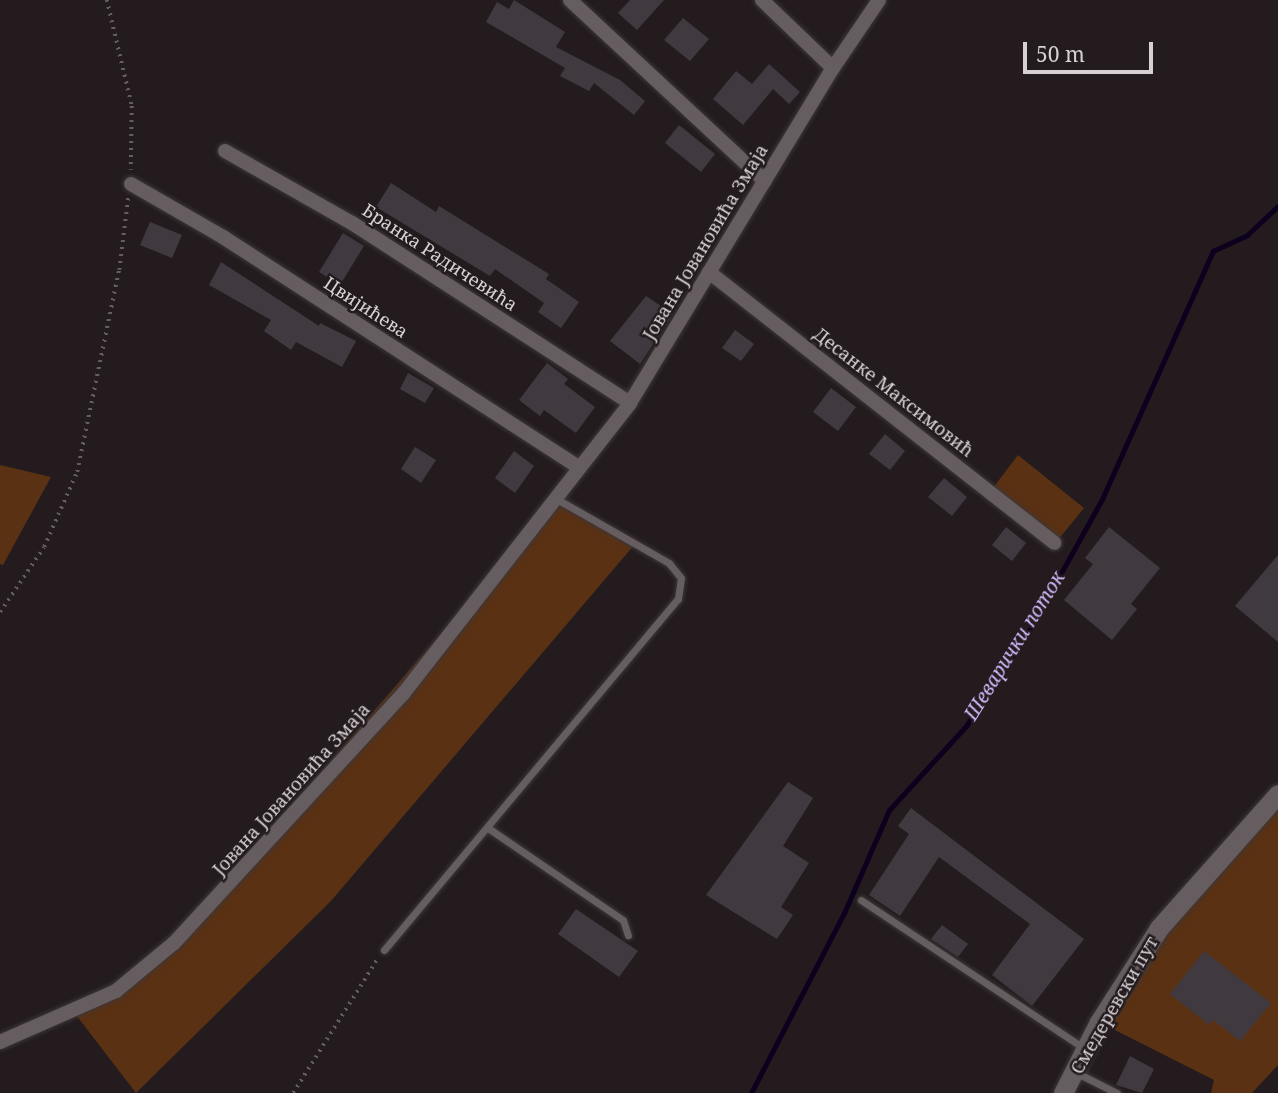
<!DOCTYPE html>
<html>
<head>
<meta charset="utf-8">
<style>
  body { margin:0 }
  #map { position:relative; width:1278px; height:1093px; overflow:hidden; background:#231b1d; font-family:"Noto Serif",serif }
  div>[style] { position:absolute }
  [style*='--x'] { left:calc(var(--x)*1px); top:calc(var(--y)*1px); width:calc(var(--w)*1px); rotate:calc(var(--a)*1deg) }
  .green>* { inset:0; background:#5b3113 }
  .stream>* { height:5px; margin:-2.5px; padding:0 2.5px; transform-origin:2.5px; border-radius:2.5px; background:#0d001f }
  .building>* { inset:0; background:#403a40 }
  .path>* { height:3.5px; margin-top:-1.75px; transform-origin:0; background:repeating-linear-gradient(90deg,#655e60 0 2px,transparent 0 7px) }
  .roads { filter:drop-shadow(0 0 2px #3d3739) drop-shadow(0 0 2px #3d3739) }
  .service>* { height:7px; margin:-3.5px; padding:0 3.5px; transform-origin:3.5px; border-radius:3.5px; background:#665d60 }
  .minor>* { height:14px; margin:-7px; padding:0 7px; transform-origin:7px; border-radius:7px; background:#665d60 }
  .secondary>* { height:19px; margin:-9.5px; padding:0 9.5px; transform-origin:9.5px; border-radius:9.5px; background:#665d60 }
  span { translate:-50% -50%; white-space:nowrap; text-align:center; line-height:1.15; -webkit-text-stroke:5px #231b1d; paint-order:stroke }
  .street-label { font-size:18px; color:#d7d1d3 }
  .water-label { font-size:19px; color:#d3bbff; font-style:italic }
  .scale { position:absolute; left:1023px; top:42px; width:130px; height:32px; box-sizing:border-box; border:4px solid #d7d1d3; border-top:0; padding-left:9px; font-size:21px; line-height:24px; white-space:nowrap; color:#d7d1d3; -webkit-text-stroke:5px #231b1d; paint-order:stroke }
</style>
</head>
<body>
<div id="map">
  <div class="green">
    <div style="clip-path:polygon(1018px 455px,1084px 508px,1058px 540px,993px 488px)"></div>
    <div style="clip-path:polygon(0 465px,51px 477px,3px 565px,0 564px)"></div>
    <div style="clip-path:polygon(557px 499px,635px 544px,331px 901px,136px 1093px,73px 1011px,174px 943px)"></div>
    <div style="clip-path:polygon(1278px 794px,1278px 1065px,1252px 1093px,1211px 1093px,1214px 1080px,1099px 1022px,1122px 984px)"></div>
  </div>
  <div class="stream">
    <div style="--x:751;--y:1093;--w:203;--a:-62.7"></div>
    <div style="--x:844;--y:913;--w:112;--a:-66.4"></div>
    <div style="--x:889;--y:810;--w:114;--a:-47.5"></div>
    <div style="--x:966;--y:726;--w:116;--a:-56.6"></div>
    <div style="--x:1030;--y:629;--w:149;--a:-61"></div>
    <div style="--x:1102;--y:499;--w:272;--a:-65.9"></div>
    <div style="--x:1213;--y:251;--w:38;--a:-25"></div>
    <div style="--x:1247;--y:235;--w:42;--a:-43.1"></div>
  </div>
  <div class="building">
    <div style="clip-path:polygon(514px 0,565px 32px,556px 47px,620px 80px,645px 101px,634px 115px,594px 83px,589px 91px,560px 76px,565px 68px,486px 22px,497px 2px,509px 9px)"></div>
    <div style="clip-path:polygon(630px 0,664px 0,637px 30px,618px 13px)"></div>
    <div style="clip-path:polygon(683px 18px,709px 39px,690px 61px,664px 40px)"></div>
    <div style="clip-path:polygon(769px 64px,800px 92px,789px 104px,773px 89px,743px 125px,713px 99px,736px 71px,752px 84px)"></div>
    <div style="clip-path:polygon(679px 125px,715px 154px,701px 172px,665px 143px)"></div>
    <div style="clip-path:polygon(391px 183px,436px 212px,439px 206px,549px 274px,546px 279px,579px 302px,561px 328px,538px 312px,544px 303px,495px 269px,490px 276px,376px 207px)"></div>
    <div style="clip-path:polygon(150px 222px,182px 235px,172px 258px,140px 245px)"></div>
    <div style="clip-path:polygon(343px 233px,364px 246px,340px 285px,319px 272px)"></div>
    <div style="clip-path:polygon(221px 262px,319px 326px,320px 323px,356px 341px,342px 367px,296px 342px,291px 350px,264px 331px,271px 320px,209px 285px)"></div>
    <div style="clip-path:polygon(646px 296px,673px 314px,640px 364px,610px 341px)"></div>
    <div style="clip-path:polygon(735px 330px,754px 344px,741px 361px,722px 348px)"></div>
    <div style="clip-path:polygon(547px 363px,568px 379px,564px 384px,595px 407px,576px 433px,544px 410px,540px 416px,519px 400px)"></div>
    <div style="clip-path:polygon(408px 373px,434px 388px,425px 403px,400px 389px)"></div>
    <div style="clip-path:polygon(831px 388px,856px 407px,838px 431px,813px 412px)"></div>
    <div style="clip-path:polygon(885px 434px,905px 451px,890px 470px,869px 454px)"></div>
    <div style="clip-path:polygon(415px 447px,436px 460px,421px 483px,401px 469px)"></div>
    <div style="clip-path:polygon(514px 451px,534px 466px,515px 493px,495px 478px)"></div>
    <div style="clip-path:polygon(944px 478px,967px 497px,952px 516px,928px 497px)"></div>
    <div style="clip-path:polygon(1006px 527px,1026px 543px,1012px 561px,992px 545px)"></div>
    <div style="clip-path:polygon(1109px 527px,1160px 568px,1131px 604px,1137px 609px,1112px 640px,1064px 600px,1093px 564px,1085px 558px)"></div>
    <div style="clip-path:polygon(1278px 555px,1278px 642px,1235px 606px)"></div>
    <div style="clip-path:polygon(788px 782px,813px 798px,783px 846px,809px 863px,781px 907px,793px 915px,777px 939px,706px 895px)"></div>
    <div style="clip-path:polygon(911px 808px,1084px 939px,1032px 1006px,992px 975px,1030px 924px,939px 857px,900px 916px,869px 895px,909px 834px,898px 826px)"></div>
    <div style="clip-path:polygon(576px 909px,638px 951px,619px 977px,558px 934px)"></div>
    <div style="clip-path:polygon(942px 925px,968px 944px,958px 957px,931px 939px)"></div>
    <div style="clip-path:polygon(1204px 951px,1271px 1003px,1240px 1041px,1213px 1020px,1209px 1025px,1170px 994px)"></div>
    <div style="clip-path:polygon(1130px 1056px,1154px 1069px,1142px 1093px,1116px 1085px)"></div>
  </div>
  <div class="path">
    <div style="--x:107;--y:0;--w:109;--a:76.7"></div>
    <div style="--x:132;--y:106;--w:64;--a:90.9"></div>
    <div style="--x:0;--y:612;--w:78;--a:-55.9"></div>
    <div style="--x:44;--y:547;--w:82;--a:-66.3"></div>
    <div style="--x:77;--y:472;--w:206;--a:-78.3"></div>
    <div style="--x:119;--y:270;--w:73;--a:-82.9"></div>
    <div style="--x:293;--y:1093;--w:160;--a:-57.8"></div>
  </div>
  <div class="roads">
    <div class="service">
      <div style="--x:488;--y:828;--w:163;--a:34.3"></div>
      <div style="--x:623;--y:920;--w:16;--a:72"></div>
      <div style="--x:861;--y:900;--w:269;--a:33.6"></div>
      <div style="--x:384;--y:950;--w:458;--a:-50.1"></div>
      <div style="--x:678;--y:599;--w:21;--a:-82"></div>
      <div style="--x:681;--y:578;--w:19;--a:-129"></div>
      <div style="--x:669;--y:563;--w:129;--a:-150.3"></div>
      <div style="--x:1075;--y:1072;--w:47;--a:26.6"></div>
    </div>
    <div class="minor">
      <div style="--x:570;--y:0;--w:266;--a:42.9"></div>
      <div style="--x:762;--y:0;--w:98;--a:43.8"></div>
      <div style="--x:225;--y:151;--w:146;--a:29.6"></div>
      <div style="--x:352;--y:223;--w:331;--a:32.9"></div>
      <div style="--x:131;--y:184;--w:106;--a:29.9"></div>
      <div style="--x:223;--y:237;--w:424;--a:32.9"></div>
      <div style="--x:709;--y:272;--w:439;--a:38.1"></div>
      <div style="--x:0;--y:1042;--w:127;--a:-23.7"></div>
      <div style="--x:116;--y:991;--w:75;--a:-39.6"></div>
      <div style="--x:174;--y:943;--w:338;--a:-47.4"></div>
      <div style="--x:403;--y:694;--w:369;--a:-52"></div>
      <div style="--x:630;--y:403;--w:392;--a:-58.8"></div>
      <div style="--x:833;--y:68;--w:82;--a:-55.9"></div>
    </div>
    <div class="secondary">
      <div style="--x:1063;--y:1093;--w:80;--a:-63.1"></div>
      <div style="--x:1099;--y:1022;--w:112;--a:-57.4"></div>
      <div style="--x:1159;--y:928;--w:179;--a:-48.4"></div>
    </div>
  </div>
  <div class="street-label">
    <span style="left:705px;top:242px;rotate:-59deg">Јована Јовановића Змаја</span>
    <span style="left:440px;top:257px;rotate:33deg">Бранка Радичевића</span>
    <span style="left:366px;top:307px;rotate:33deg">Цвијићева</span>
    <span style="left:894px;top:392px;rotate:38deg">Десанке Максимовић</span>
    <span style="left:291px;top:789px;rotate:-48deg">Јована Јовановића Змаја</span>
    <span style="left:1114px;top:1005px;rotate:-60deg">Смедеревски пут</span>
  </div>
  <div class="water-label">
    <span style="left:1015px;top:646px;rotate:-58deg">Шеварички поток</span>
  </div>
  <div class="scale">50 m</div>
</div>
</body>
</html>
